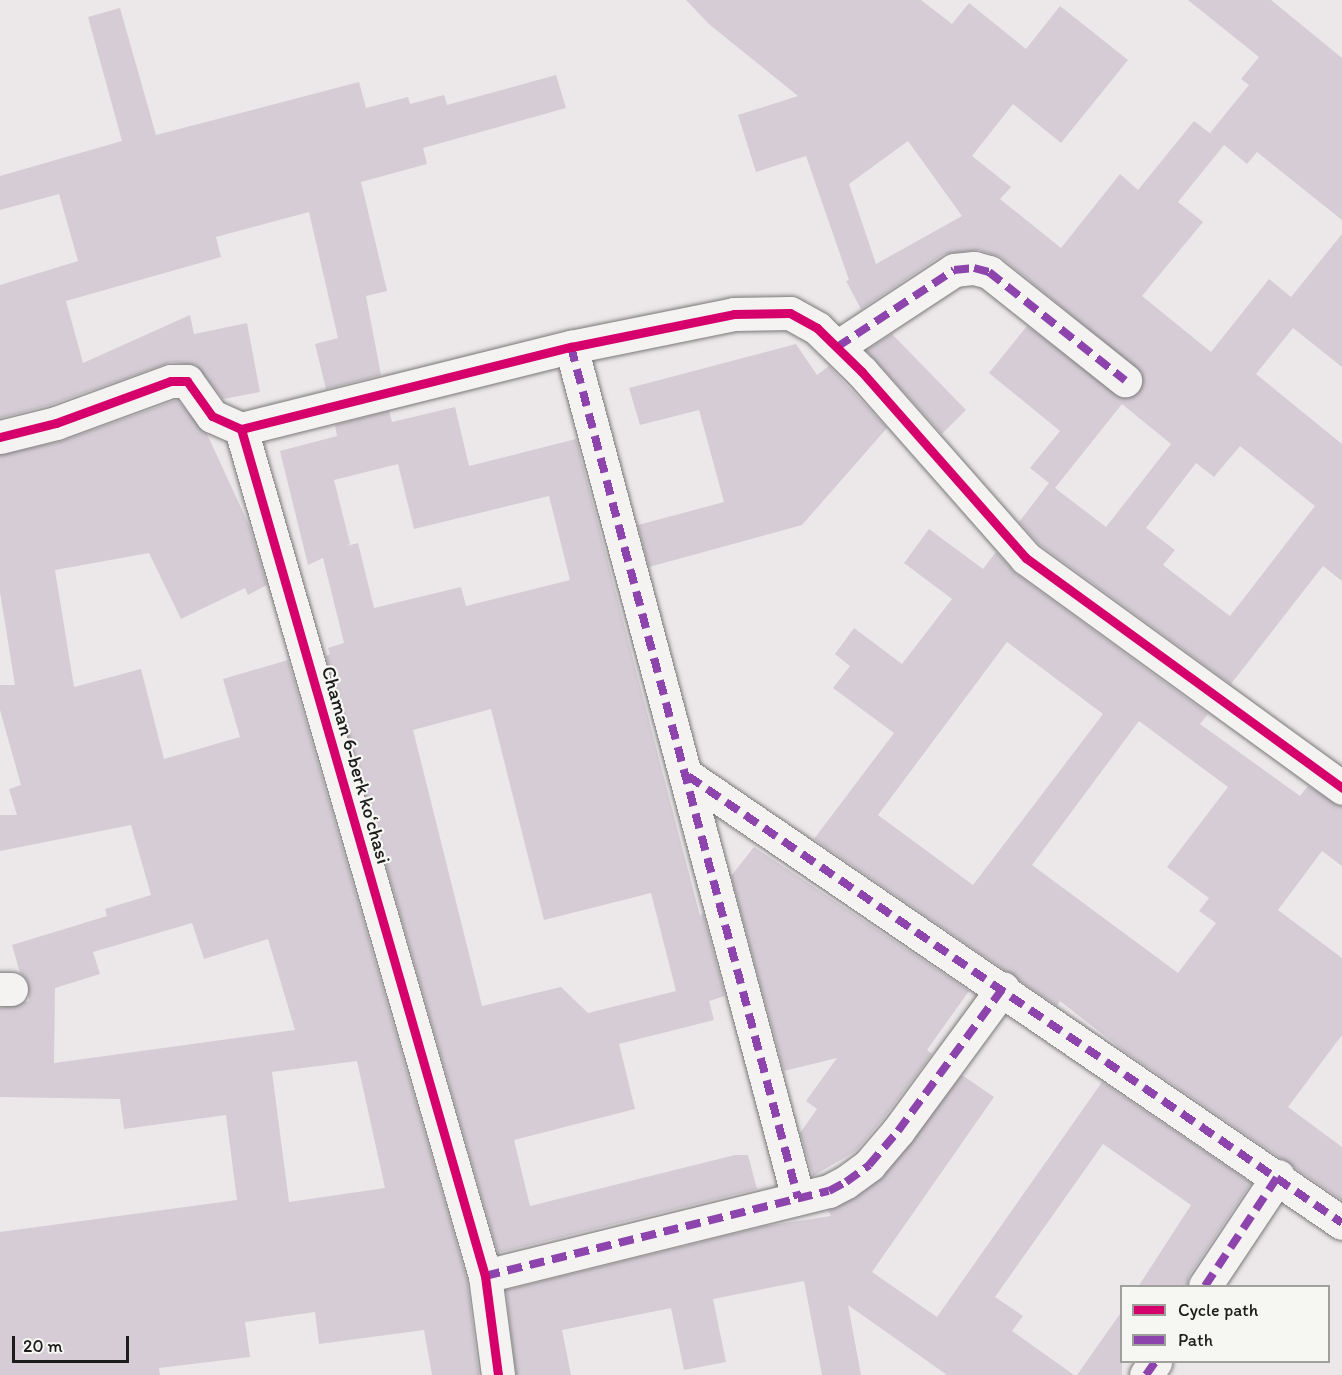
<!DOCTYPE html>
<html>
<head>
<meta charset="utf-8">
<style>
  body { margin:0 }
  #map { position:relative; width:1342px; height:1375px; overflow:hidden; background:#ece8ea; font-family:Itim,sans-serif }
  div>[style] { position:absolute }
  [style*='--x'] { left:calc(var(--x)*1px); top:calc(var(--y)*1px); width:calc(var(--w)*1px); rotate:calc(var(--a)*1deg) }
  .building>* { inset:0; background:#d5ccd5 }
  .roads { filter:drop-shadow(0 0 2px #7a7879) drop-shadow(0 0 2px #7a7879) }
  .minor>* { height:33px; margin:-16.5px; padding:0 16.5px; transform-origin:16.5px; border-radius:16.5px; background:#f4f3f2 }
  .quiet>* { height:8px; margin-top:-4px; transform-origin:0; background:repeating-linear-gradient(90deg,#8e44ad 0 15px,transparent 0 23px) }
  .cycleway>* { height:9px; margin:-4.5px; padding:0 4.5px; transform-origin:4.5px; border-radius:4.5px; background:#d6006c }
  span { translate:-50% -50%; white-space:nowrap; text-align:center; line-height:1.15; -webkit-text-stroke:4.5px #f6f6f2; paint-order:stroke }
  .street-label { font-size:20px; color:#1c1c1c }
  .legend { position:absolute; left:1120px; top:1285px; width:210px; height:78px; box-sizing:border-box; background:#f6f6f2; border:2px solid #9f9f9c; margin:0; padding:8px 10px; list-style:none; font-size:18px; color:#1c1c1c }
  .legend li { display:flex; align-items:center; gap:12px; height:30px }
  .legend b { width:30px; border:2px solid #9f9f9c }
  .scale { position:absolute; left:12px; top:1336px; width:117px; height:27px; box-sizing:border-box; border:3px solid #1c1c1c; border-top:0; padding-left:8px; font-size:18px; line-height:21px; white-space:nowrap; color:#1c1c1c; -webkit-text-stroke:4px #f6f6f2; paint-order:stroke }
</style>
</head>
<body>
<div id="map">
  <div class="building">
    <div style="clip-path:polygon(evenodd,686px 0,921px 0,952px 24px,969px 3px,1026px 49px,1060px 6px,1128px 60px,1061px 143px,1013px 104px,972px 156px,1011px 187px,1000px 199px,1061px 248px,1120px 174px,1138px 190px,1194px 121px,1216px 138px,1210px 133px,1249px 85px,1241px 79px,1259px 57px,1188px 0,1271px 0,1342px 58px,1342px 220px,1257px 152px,1247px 164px,1224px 145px,1178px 202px,1203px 222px,1142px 296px,1211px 352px,1269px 279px,1291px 297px,1342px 234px,1342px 367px,1293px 328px,1256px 374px,1342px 444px,1342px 581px,1323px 566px,1231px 684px,1039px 544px,1019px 522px,1049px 483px,1030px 468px,1060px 431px,989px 373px,1027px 326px,1122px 398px,1139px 392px,1142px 373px,1001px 257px,979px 250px,944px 254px,861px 309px,846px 281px,849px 280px,806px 156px,756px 172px,738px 115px,798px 96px,710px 25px,686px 0,908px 141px,962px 216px,876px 264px,849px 184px,908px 141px,686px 0,1122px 404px,1171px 444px,1106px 527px,1055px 488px,1122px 404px,686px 0,1240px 446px,1315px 506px,1230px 616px,1163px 565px,1175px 550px,1146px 528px,1196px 463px,1214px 477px,1240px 446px)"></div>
    <div style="clip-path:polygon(120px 8px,156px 135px,359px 82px,366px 108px,408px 97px,410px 104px,444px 95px,447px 105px,556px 75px,566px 108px,423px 148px,427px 164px,361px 182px,387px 291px,366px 296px,381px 375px,326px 389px,315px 344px,338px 338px,309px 212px,216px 237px,221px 257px,66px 301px,83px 363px,190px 315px,194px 334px,247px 323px,260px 392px,223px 399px,196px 365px,171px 362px,50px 405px,0 418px,0 285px,78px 261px,59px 194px,0 210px,0 176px,122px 141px,88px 17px)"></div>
    <div style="clip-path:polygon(892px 334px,966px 410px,942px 434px,866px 350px)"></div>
    <div style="clip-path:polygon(796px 344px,817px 375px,829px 366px,887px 428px,802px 525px,649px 567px,638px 525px,724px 502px,699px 410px,640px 425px,629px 388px)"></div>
    <div style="clip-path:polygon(evenodd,177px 400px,207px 434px,249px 525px,267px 585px,248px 595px,245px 588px,181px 619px,149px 553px,55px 570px,74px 687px,141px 669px,164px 759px,240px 737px,223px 679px,288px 660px,467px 1280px,479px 1375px,432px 1375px,424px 1330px,319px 1344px,315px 1312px,245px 1322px,250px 1357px,159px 1368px,160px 1375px,0 1375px,0 1232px,237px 1200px,226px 1115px,124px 1129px,120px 1099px,0 1097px,0 1008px,29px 1001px,27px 980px,20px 973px,12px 945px,107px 916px,105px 909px,151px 895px,131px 825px,0 851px,0 815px,17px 815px,9px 789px,21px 785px,0 710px,0 685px,15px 685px,0 592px,0 455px,62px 441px,177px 400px,192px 923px,204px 959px,268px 939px,295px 1030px,54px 1063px,55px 988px,100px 974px,93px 952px,192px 923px,177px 400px,357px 1061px,385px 1188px,289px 1202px,272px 1072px,357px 1061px)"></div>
    <div style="clip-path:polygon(evenodd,455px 407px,469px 466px,576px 439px,700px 916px,703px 913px,725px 996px,709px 1001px,714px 1020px,619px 1044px,635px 1109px,514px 1140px,530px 1206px,735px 1155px,748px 1155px,757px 1189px,498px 1253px,326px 656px,330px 654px,328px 648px,344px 643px,323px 558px,308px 565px,280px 451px,337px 436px,335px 425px,389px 411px,392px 422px,455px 407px,398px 464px,414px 529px,549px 496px,570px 580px,466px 606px,461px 587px,374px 608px,358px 543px,346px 546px,350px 544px,334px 480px,398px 464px,455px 407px,491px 709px,544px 920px,651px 893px,676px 991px,588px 1013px,561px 987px,482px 1006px,413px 730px,491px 709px)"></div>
    <div style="clip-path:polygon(evenodd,929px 529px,983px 569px,996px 552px,1015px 573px,1208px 714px,1200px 724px,1300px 796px,1308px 786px,1342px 806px,1342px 866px,1322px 851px,1278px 910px,1342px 958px,1342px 1035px,1288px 1107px,1342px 1147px,1342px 1200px,1124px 1051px,1060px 1001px,1057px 1006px,814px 839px,894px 733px,833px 688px,850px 666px,835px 654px,854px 628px,902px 664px,952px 599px,904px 563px,929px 529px,1007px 642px,1103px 714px,973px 885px,878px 815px,1007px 642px,929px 529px,1139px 721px,1228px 787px,1167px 867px,1209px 898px,1199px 911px,1216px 923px,1178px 973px,1032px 865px,1139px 721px)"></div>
    <div style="clip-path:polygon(754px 847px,969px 991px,927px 1050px,932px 1054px,883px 1119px,856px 1151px,813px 1176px,800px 1133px,817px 1109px,806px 1101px,837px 1058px,784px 1071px,731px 876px)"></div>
    <div style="clip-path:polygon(962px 1075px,994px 1097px,872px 1272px,937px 1317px,1102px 1082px,1251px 1183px,1189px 1276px,1187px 1287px,1138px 1287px,1191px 1205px,1103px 1144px,995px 1297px,1023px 1316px,1012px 1331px,1074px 1375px,947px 1375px,848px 1305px,861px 1375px,822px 1375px,804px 1281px,713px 1299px,726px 1362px,684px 1370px,671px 1308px,562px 1330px,571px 1375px,516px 1375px,506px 1290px,766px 1226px,831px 1216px,828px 1211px,855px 1198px,883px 1177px)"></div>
    <div style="clip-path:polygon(1122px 1311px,1122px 1375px,1077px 1375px)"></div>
  </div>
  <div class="roads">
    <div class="minor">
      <div style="--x:571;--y:347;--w:881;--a:75.06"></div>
      <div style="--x:837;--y:347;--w:140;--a:-33.3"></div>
      <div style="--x:954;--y:270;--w:20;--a:-6"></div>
      <div style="--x:974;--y:268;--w:16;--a:15"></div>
      <div style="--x:989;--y:272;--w:174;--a:38.5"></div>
      <div style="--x:241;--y:429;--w:340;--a:-14"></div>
      <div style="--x:571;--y:347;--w:166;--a:-11.4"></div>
      <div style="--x:734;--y:314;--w:56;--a:-1"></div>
      <div style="--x:790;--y:313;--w:31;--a:29"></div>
      <div style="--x:817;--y:328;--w:63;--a:44.4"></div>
      <div style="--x:862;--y:372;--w:248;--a:48.6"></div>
      <div style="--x:1026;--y:558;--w:391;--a:36"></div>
      <div style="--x:0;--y:437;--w:58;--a:-14"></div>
      <div style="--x:56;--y:423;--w:122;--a:-20.1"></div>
      <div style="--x:171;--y:381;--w:16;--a:0"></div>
      <div style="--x:187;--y:381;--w:43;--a:54.5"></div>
      <div style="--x:212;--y:416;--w:32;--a:24"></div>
      <div style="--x:241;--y:429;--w:881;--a:73.93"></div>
      <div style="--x:485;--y:1276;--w:100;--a:82.5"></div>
      <div style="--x:688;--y:776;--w:792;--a:34.35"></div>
      <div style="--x:0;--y:989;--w:11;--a:0"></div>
      <div style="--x:485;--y:1276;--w:354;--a:-13.9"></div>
      <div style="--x:829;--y:1191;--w:19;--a:-28"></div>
      <div style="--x:846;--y:1182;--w:29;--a:-36"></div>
      <div style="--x:869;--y:1165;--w:45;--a:-49.5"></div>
      <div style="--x:898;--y:1131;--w:177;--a:-53.7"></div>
      <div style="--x:1205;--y:1286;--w:132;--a:-56.4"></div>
      <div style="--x:1146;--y:1375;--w:16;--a:-55"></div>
    </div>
  </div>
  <div class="quiet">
    <div style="--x:571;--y:347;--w:881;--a:75.06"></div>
    <div style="--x:837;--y:347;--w:140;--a:-33.3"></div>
    <div style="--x:954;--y:270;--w:20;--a:-6"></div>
    <div style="--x:974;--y:268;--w:16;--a:15"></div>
    <div style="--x:989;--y:272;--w:174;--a:38.5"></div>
    <div style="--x:688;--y:776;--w:792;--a:34.35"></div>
    <div style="--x:485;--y:1276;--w:354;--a:-13.9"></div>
    <div style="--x:829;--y:1191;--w:19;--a:-28"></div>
    <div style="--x:846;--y:1182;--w:29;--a:-36"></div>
    <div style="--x:869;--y:1165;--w:45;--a:-49.5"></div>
    <div style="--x:898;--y:1131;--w:177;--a:-53.7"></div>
    <div style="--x:1205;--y:1286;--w:132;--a:-56.4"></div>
    <div style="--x:1146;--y:1375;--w:16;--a:-55"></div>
  </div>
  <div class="cycleway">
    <div style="--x:241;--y:429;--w:340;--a:-14"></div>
    <div style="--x:571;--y:347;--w:166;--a:-11.4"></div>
    <div style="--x:734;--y:314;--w:56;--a:-1"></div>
    <div style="--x:790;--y:313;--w:31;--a:29"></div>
    <div style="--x:817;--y:328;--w:63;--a:44.4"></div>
    <div style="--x:862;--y:372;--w:248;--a:48.6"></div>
    <div style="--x:1026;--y:558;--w:391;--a:36"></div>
    <div style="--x:0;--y:437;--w:58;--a:-14"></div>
    <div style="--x:56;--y:423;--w:122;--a:-20.1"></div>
    <div style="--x:171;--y:381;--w:16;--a:0"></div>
    <div style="--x:187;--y:381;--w:43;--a:54.5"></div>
    <div style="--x:212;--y:416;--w:32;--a:24"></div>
    <div style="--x:241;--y:429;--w:881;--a:73.93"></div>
    <div style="--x:485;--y:1276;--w:100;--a:82.5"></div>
  </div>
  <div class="street-label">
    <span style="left:356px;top:765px;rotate:74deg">Chaman 6-berk koʻchasi</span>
  </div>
  <ul class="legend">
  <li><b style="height:8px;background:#d6006c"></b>Cycle path</li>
  <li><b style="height:8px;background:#8e44ad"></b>Path</li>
  </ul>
  <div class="scale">20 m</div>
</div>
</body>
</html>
